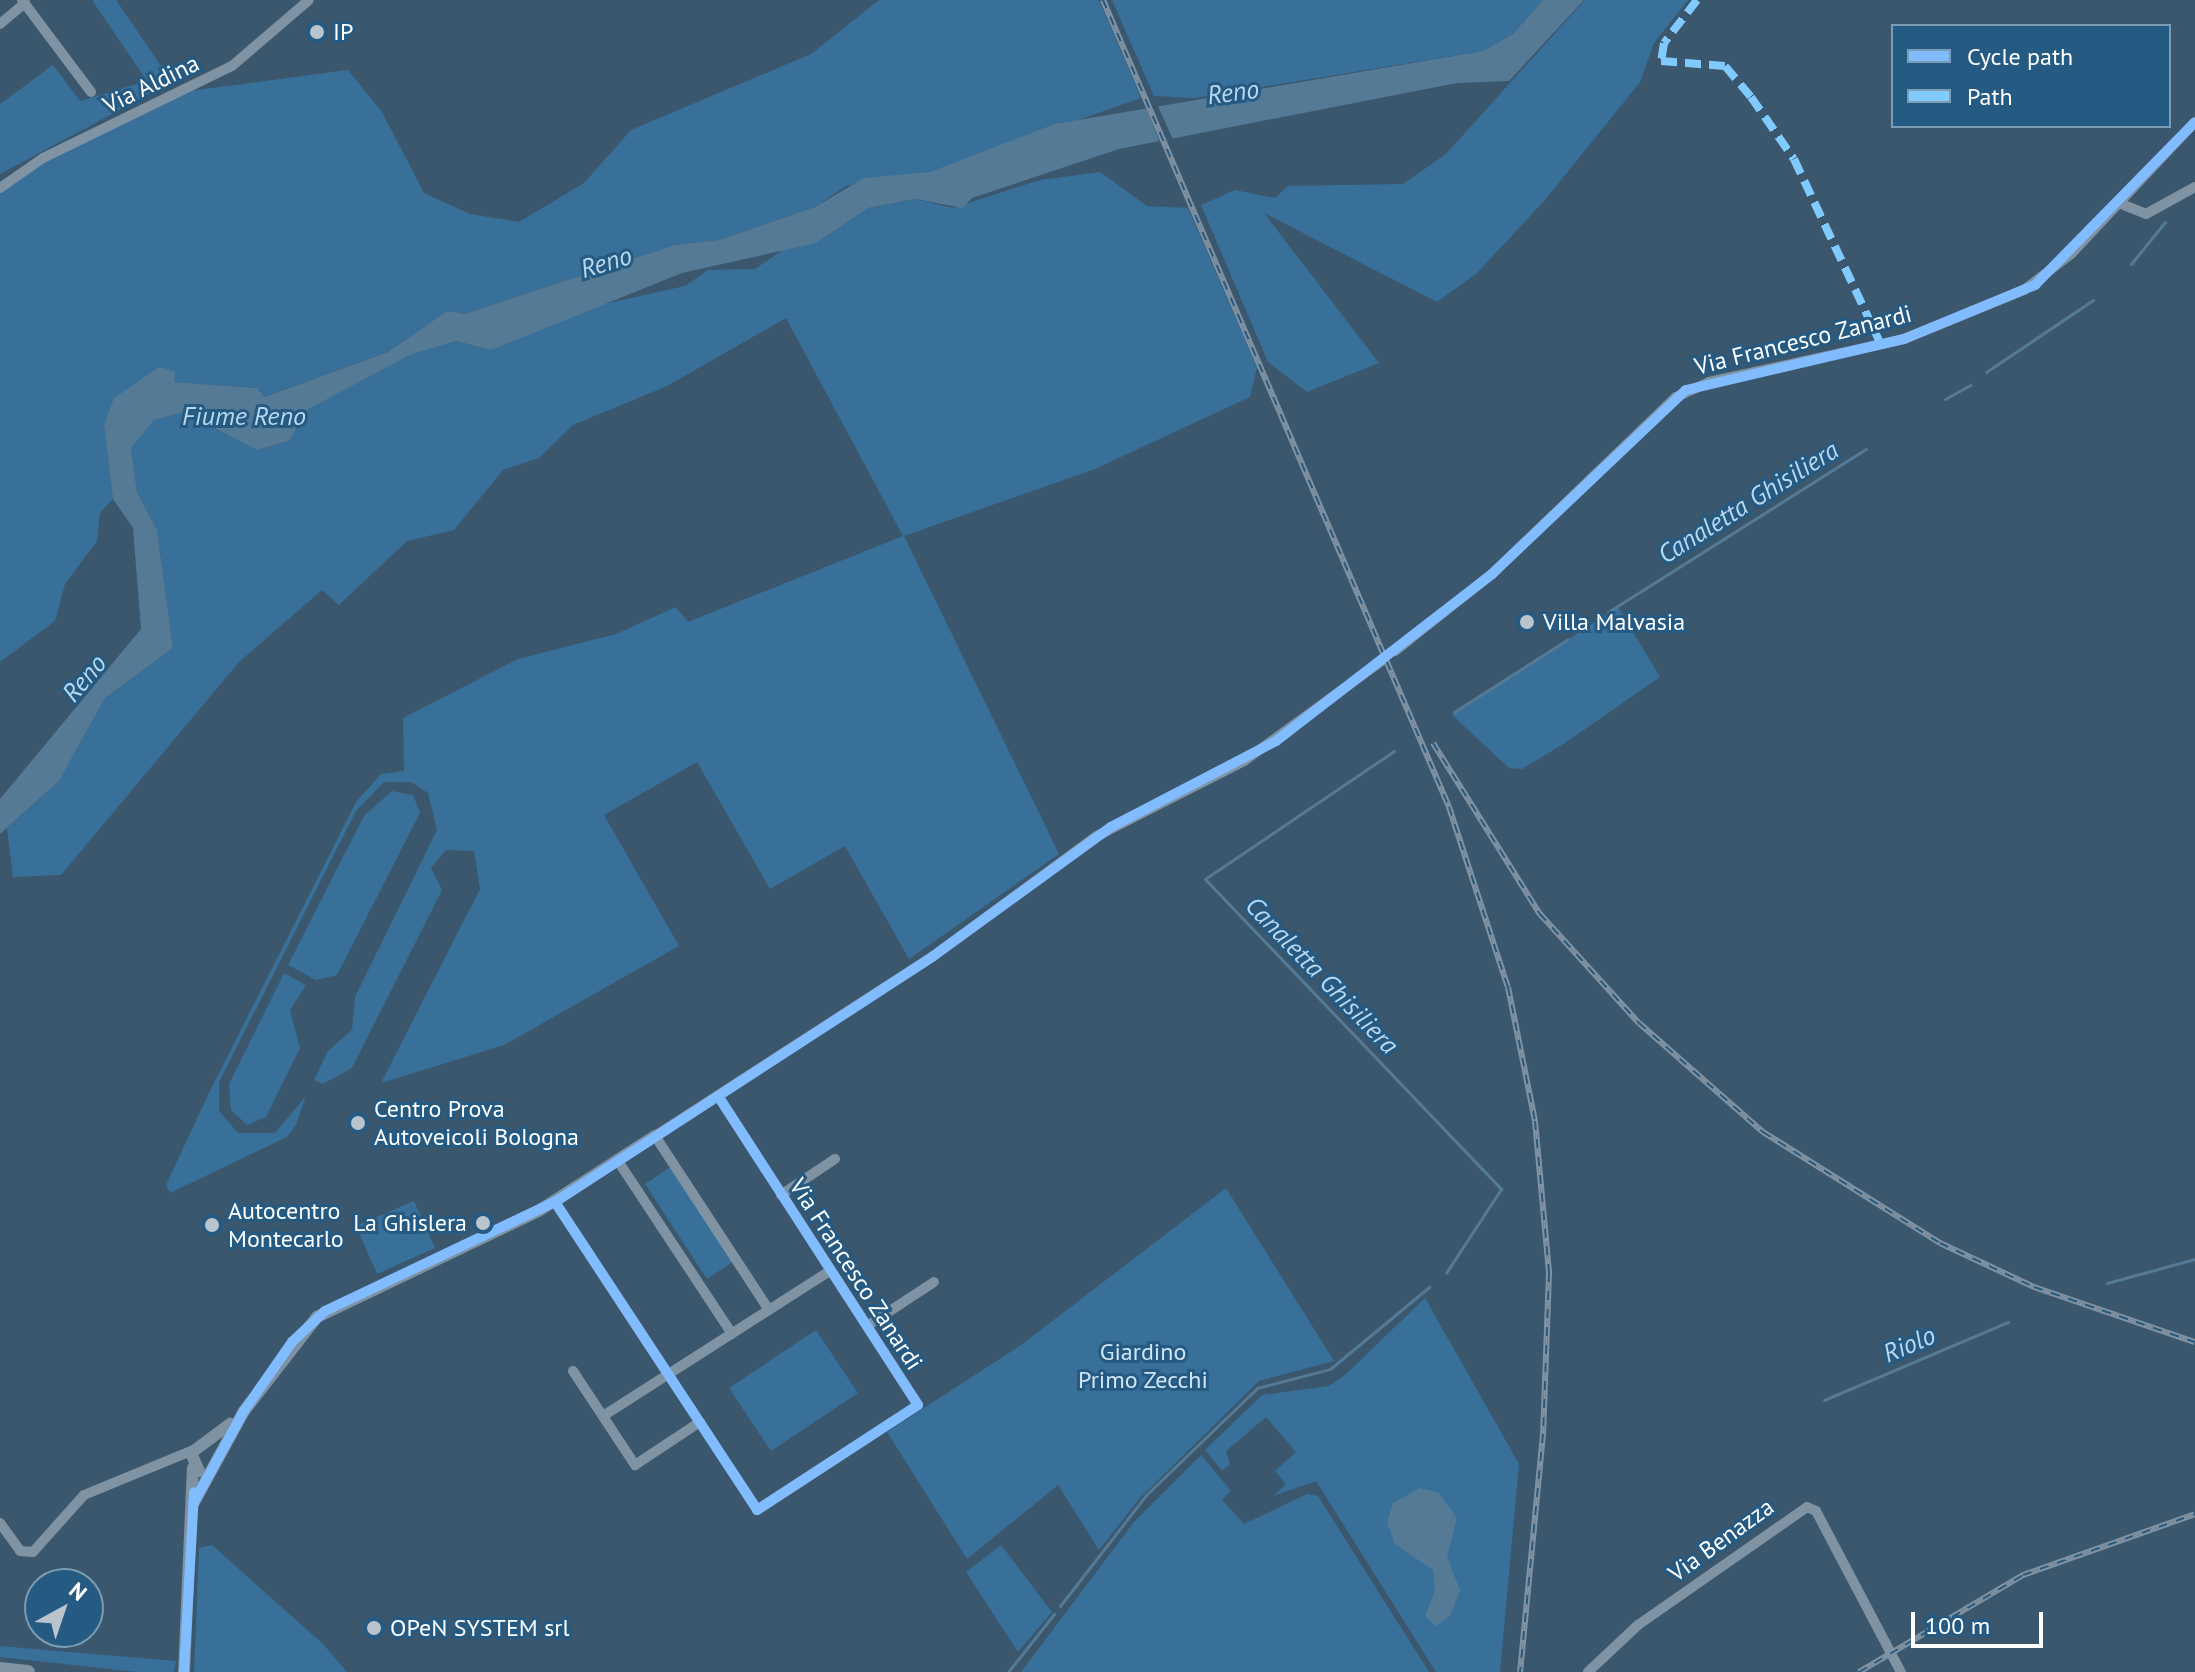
<!DOCTYPE html>
<html>
<head>
<meta charset="utf-8">
<style>
  body { margin:0 }
  #map { position:relative; width:2195px; height:1672px; overflow:hidden; background:#3a576d; font-family:"PT Sans",sans-serif }
  div>[style] { position:absolute }
  [style*='--x'] { left:calc(var(--x)*1px); top:calc(var(--y)*1px); width:calc(var(--w)*1px); rotate:calc(var(--a)*1deg) }
  .green>* { inset:0; background:#397099 }
  .water>* { inset:0; background:#557a96 }
  .pier>* { inset:0; background:#3a576d }
  .stream>* { height:3px; margin:-1.5px; padding:0 1.5px; transform-origin:1.5px; border-radius:1.5px; background:#557a96 }
  .minor>* { height:10px; margin:-5px; padding:0 5px; transform-origin:5px; border-radius:5px; background:#8093a3 }
  .major>* { height:12px; margin:-6px; padding:0 6px; transform-origin:6px; border-radius:6px; background:#7e92a1 }
  .highway>* { height:14px; margin:-7px; padding:0 7px; transform-origin:7px; border-radius:7px; background:#8193a3 }
  .rail>* { height:6px; margin-top:-3px; transform-origin:0; background:repeating-linear-gradient(90deg,#255a82 0 9px,#8193a3 0 18px); box-sizing:border-box; border-block:2px solid #8193a3 }
  .quiet>* { height:8px; margin-top:-4px; transform-origin:0; background:repeating-linear-gradient(90deg,#80caff 0 16px,transparent 0 24px) }
  .cycleway>* { height:10px; margin:-5px; padding:0 5px; transform-origin:5px; border-radius:5px; background:#80bcff }
  .dots>* { width:22px; height:22px; translate:-50% -50%; box-sizing:border-box; border:4px solid #255a82; border-radius:50% }
  span { translate:-50% -50%; white-space:nowrap; text-align:center; line-height:1.15; -webkit-text-stroke:6px #255a82; paint-order:stroke }
  .poi-label { font-size:24px; color:#fff }
  .left { translate:0 -50%; text-align:left }
  .right { translate:-100% -50%; text-align:right }
  .street-label { font-size:24px; color:#fff }
  .park-label { font-size:24px; color:#d0e6f6 }
  .water-label { font-size:26px; color:#b8d8ef; font-style:italic }
  .legend { position:absolute; left:1891px; top:24px; width:280px; height:104px; box-sizing:border-box; background:#255a82; border:2px solid #7c9cb4; margin:0; padding:10px 14px; list-style:none; font-size:24px; color:#fff }
  .legend li { display:flex; align-items:center; gap:16px; height:40px }
  .legend b { width:40px; border:2px solid #7c9cb4 }
  .north { position:absolute; left:24px; top:1568px; width:80px; height:80px; box-sizing:border-box; background:#255a82; border:2px solid #7c9cb4; border-radius:50%; rotate:40deg; font-size:22px; font-weight:700; line-height:32px; text-align:center; color:#fff }
  .north::after { content:''; display:block; margin:auto; width:28px; height:36px; background:#bac4cc; clip-path:polygon(50% 0,100% 100%,50% 72%,0 100%) }
  .scale { position:absolute; left:1911px; top:1612px; width:132px; height:36px; box-sizing:border-box; border:4px solid #fff; border-top:0; padding-left:10px; font-size:24px; line-height:28px; white-space:nowrap; color:#fff; -webkit-text-stroke:6px #255a82; paint-order:stroke }
</style>
</head>
<body>
<div id="map">
  <div class="green">
    <div style="clip-path:polygon(92px 0,116px 0,172px 82px,0 174px,0 104px,53px 65px,80px 101px,147px 81px)"></div>
    <div style="clip-path:polygon(879px 0,1099px 0,1141px 98px,930px 172px,846px 186px,815px 207px,719px 240px,675px 245px,464px 314px,447px 311px,388px 352px,263px 397px,257px 388px,174px 382px,104px 425px,113px 499px,100px 513px,97px 541px,65px 584px,55px 621px,0 662px,0 187px,166px 94px,348px 70px,382px 112px,424px 193px,470px 214px,519px 222px,584px 183px,631px 130px,811px 54px)"></div>
    <div style="clip-path:polygon(1112px 0,1543px 0,1513px 34px,1483px 51px,1194px 98px,1154px 96px)"></div>
    <div style="clip-path:polygon(1585px 0,1688px 0,1654px 43px,1640px 82px,1545px 200px,1476px 274px,1437px 302px,1264px 213px,1379px 363px,1307px 392px,1268px 362px,1201px 205px,1235px 190px,1275px 198px,1288px 186px,1403px 184px,1446px 154px)"></div>
    <div style="clip-path:polygon(1100px 172px,1147px 206px,1188px 208px,1257px 367px,1250px 397px,1095px 469px,904px 536px,1059px 854px,909px 959px,845px 846px,770px 889px,697px 762px,604px 815px,679px 946px,504px 1045px,381px 1083px,480px 889px,474px 851px,446px 850px,431px 868px,442px 890px,352px 1068px,323px 1084px,314px 1080px,328px 1051px,352px 1030px,355px 997px,437px 830px,428px 793px,411px 782px,384px 782px,356px 811px,219px 1082px,219px 1111px,238px 1133px,275px 1133px,306px 1096px,296px 1125px,287px 1137px,170px 1193px,166px 1185px,208px 1095px,356px 802px,381px 774px,404px 771px,403px 718px,518px 659px,616px 634px,676px 607px,688px 622px,903px 536px,786px 318px,667px 386px,573px 425px,539px 458px,503px 470px,454px 530px,407px 541px,339px 605px,322px 590px,239px 662px,61px 875px,13px 877px,7px 828px,59px 781px,105px 698px,173px 648px,157px 530px,137px 492px,131px 447px,154px 420px,184px 412px,258px 450px,289px 441px,307px 410px,410px 355px,456px 341px,491px 350px,591px 307px,685px 286px,708px 270px,755px 269px,791px 244px,816px 243px,868px 208px,915px 199px,953px 208px,1040px 180px)"></div>
    <div style="clip-path:polygon(1618px 607px,1660px 677px,1565px 743px,1522px 769px,1509px 768px,1452px 715px)"></div>
    <div style="clip-path:polygon(392px 791px,413px 795px,420px 813px,337px 975px,316px 980px,288px 965px,364px 816px)"></div>
    <div style="clip-path:polygon(284px 973px,306px 985px,290px 1010px,300px 1048px,266px 1117px,247px 1125px,231px 1110px,229px 1084px)"></div>
    <div style="clip-path:polygon(672px 1166px,734px 1261px,707px 1279px,645px 1184px)"></div>
    <div style="clip-path:polygon(1226px 1188px,1334px 1361px,1259px 1381px,1140px 1498px,1099px 1550px,1058px 1485px,967px 1559px,887px 1432px,1021px 1345px)"></div>
    <div style="clip-path:polygon(414px 1201px,435px 1248px,377px 1274px,356px 1226px)"></div>
    <div style="clip-path:polygon(1425px 1298px,1519px 1464px,1500px 1672px,1436px 1672px,1316px 1481px,1273px 1496px,1286px 1484px,1275px 1471px,1296px 1452px,1266px 1417px,1226px 1451px,1230px 1464px,1222px 1471px,1205px 1450px,1262px 1395px,1329px 1386px,1345px 1375px)"></div>
    <div style="clip-path:polygon(816px 1330px,858px 1393px,771px 1451px,729px 1388px)"></div>
    <div style="clip-path:polygon(1201px 1455px,1231px 1491px,1222px 1500px,1244px 1524px,1307px 1494px,1318px 1496px,1429px 1672px,1021px 1672px,1134px 1522px)"></div>
    <div style="clip-path:polygon(212px 1545px,324px 1645px,347px 1672px,194px 1672px,199px 1548px)"></div>
    <div style="clip-path:polygon(1001px 1545px,1052px 1612px,1018px 1652px,966px 1572px)"></div>
    <div style="clip-path:polygon(0 1646px,58px 1651px,176px 1661px,174px 1672px,137px 1672px,0 1657px)"></div>
  </div>
  <div class="water">
    <div style="clip-path:polygon(1543px 0,1584px 0,1509px 81px,1457px 83px,1119px 149px,972px 198px,963px 208px,915px 199px,868px 208px,816px 243px,682px 273px,491px 350px,456px 341px,410px 355px,307px 410px,289px 441px,257px 450px,184px 412px,154px 420px,131px 448px,137px 492px,157px 530px,173px 648px,105px 698px,59px 781px,0 834px,0 799px,141px 629px,133px 528px,113px 499px,104px 425px,114px 398px,159px 367px,175px 371px,174px 382px,257px 388px,264px 397px,388px 352px,447px 311px,464px 314px,675px 245px,719px 240px,815px 207px,864px 178px,930px 172px,1055px 124px,1483px 51px,1513px 34px)"></div>
    <div style="clip-path:polygon(1420px 1488px,1439px 1493px,1457px 1518px,1447px 1557px,1460px 1590px,1450px 1616px,1436px 1626px,1425px 1616px,1435px 1591px,1433px 1570px,1395px 1544px,1387px 1523px,1393px 1503px)"></div>
  </div>
  <div class="pier">
    <div style="clip-path:polygon(1157px 104px,1174px 142px,1161px 145px,1145px 106px)"></div>
  </div>
  <div class="stream">
    <div style="--x:2131;--y:264;--w:54;--a:-51"></div>
    <div style="--x:1986;--y:372;--w:129;--a:-33.9"></div>
    <div style="--x:1945;--y:399;--w:29;--a:-29"></div>
    <div style="--x:1608;--y:612;--w:305;--a:-32.3"></div>
    <div style="--x:1454;--y:712;--w:135;--a:-32.6"></div>
    <div style="--x:1394;--y:751;--w:228;--a:145.9"></div>
    <div style="--x:1205;--y:879;--w:429;--a:46.3"></div>
    <div style="--x:1501;--y:1189;--w:100;--a:123.2"></div>
    <div style="--x:2107;--y:1283;--w:91;--a:-15.3"></div>
    <div style="--x:1824;--y:1400;--w:200;--a:-23"></div>
    <div style="--x:1060;--y:1606;--w:140;--a:-52.2"></div>
    <div style="--x:1146;--y:1495;--w:154;--a:-43.9"></div>
    <div style="--x:1257;--y:1388;--w:75;--a:-14.6"></div>
    <div style="--x:1330;--y:1369;--w:129;--a:-39.6"></div>
    <div style="--x:1008;--y:1672;--w:74;--a:-51.6"></div>
  </div>
  <div class="minor">
    <div style="--x:22;--y:0;--w:115;--a:53.1"></div>
    <div style="--x:0;--y:24;--w:33;--a:-40"></div>
    <div style="--x:0;--y:188;--w:52;--a:-34.9"></div>
    <div style="--x:43;--y:158;--w:210;--a:-26"></div>
    <div style="--x:232;--y:66;--w:101;--a:-40.6"></div>
    <div style="--x:2119;--y:203;--w:29;--a:22"></div>
    <div style="--x:2146;--y:214;--w:56;--a:-28.9"></div>
    <div style="--x:1395;--y:651;--w:125;--a:-38.5"></div>
    <div style="--x:1493;--y:573;--w:254;--a:-43.9"></div>
    <div style="--x:1676;--y:397;--w:36;--a:-24"></div>
    <div style="--x:1709;--y:382;--w:200;--a:-12.4"></div>
    <div style="--x:1904;--y:339;--w:130;--a:-22.2"></div>
    <div style="--x:2024;--y:290;--w:59;--a:-37.5"></div>
    <div style="--x:2071;--y:254;--w:181;--a:-46.8"></div>
    <div style="--x:618;--y:1161;--w:207;--a:56.6"></div>
    <div style="--x:781;--y:1195;--w:65;--a:-33.7"></div>
    <div style="--x:555;--y:1202;--w:368;--a:56.7"></div>
    <div style="--x:757;--y:1510;--w:192;--a:-33.1"></div>
    <div style="--x:918;--y:1405;--w:368;--a:-122.9"></div>
    <div style="--x:769;--y:1310;--w:208;--a:-123.2"></div>
    <div style="--x:655;--y:1136;--w:330;--a:-32.9"></div>
    <div style="--x:932;--y:957;--w:205;--a:-36.3"></div>
    <div style="--x:1097;--y:836;--w:165;--a:-27"></div>
    <div style="--x:1244;--y:761;--w:172;--a:-36"></div>
    <div style="--x:867;--y:1326;--w:80;--a:-33.3"></div>
    <div style="--x:573;--y:1371;--w:113;--a:56.6"></div>
    <div style="--x:635;--y:1465;--w:78;--a:-33.5"></div>
    <div style="--x:603;--y:1416;--w:269;--a:-32.6"></div>
    <div style="--x:0;--y:1523;--w:34;--a:54"></div>
    <div style="--x:20;--y:1551;--w:13;--a:4"></div>
    <div style="--x:33;--y:1552;--w:76;--a:-48.2"></div>
    <div style="--x:84;--y:1495;--w:118;--a:-22.4"></div>
    <div style="--x:1588;--y:1672;--w:69;--a:-43.2"></div>
    <div style="--x:1638;--y:1625;--w:206;--a:-34.9"></div>
    <div style="--x:1807;--y:1507;--w:10;--a:24"></div>
    <div style="--x:1816;--y:1511;--w:182;--a:62.2"></div>
  </div>
  <div class="major">
    <div style="--x:199;--y:1471;--w:20;--a:-114"></div>
    <div style="--x:191;--y:1453;--w:49;--a:-36.6"></div>
    <div style="--x:193;--y:1504;--w:106;--a:-61.3"></div>
    <div style="--x:244;--y:1411;--w:119;--a:-52.2"></div>
    <div style="--x:317;--y:1317;--w:247;--a:-25.6"></div>
    <div style="--x:540;--y:1210;--w:137;--a:-32.8"></div>
    <div style="--x:184;--y:1672;--w:204;--a:-87.5"></div>
  </div>
  <div class="highway">
    <div style="--x:0;--y:1669;--w:28;--a:6"></div>
  </div>
  <div class="rail">
    <div style="--x:1103;--y:0;--w:878;--a:66.79"></div>
    <div style="--x:1449;--y:807;--w:189;--a:71.9"></div>
    <div style="--x:1508;--y:987;--w:137;--a:78.6"></div>
    <div style="--x:1535;--y:1121;--w:153;--a:84.7"></div>
    <div style="--x:1549;--y:1273;--w:161;--a:92.1"></div>
    <div style="--x:1543;--y:1434;--w:239;--a:95.5"></div>
    <div style="--x:1433;--y:743;--w:202;--a:58"></div>
    <div style="--x:1540;--y:914;--w:147;--a:47.8"></div>
    <div style="--x:1639;--y:1023;--w:165;--a:41.3"></div>
    <div style="--x:1763;--y:1132;--w:209;--a:32.1"></div>
    <div style="--x:1940;--y:1243;--w:104;--a:25.1"></div>
    <div style="--x:2034;--y:1287;--w:170;--a:18.9"></div>
    <div style="--x:1859;--y:1672;--w:191;--a:-30.6"></div>
    <div style="--x:2023;--y:1575;--w:182;--a:-19.5"></div>
  </div>
  <div class="quiet">
    <div style="--x:1697;--y:0;--w:54;--a:127.5"></div>
    <div style="--x:1664;--y:43;--w:18;--a:99"></div>
    <div style="--x:1661;--y:61;--w:64;--a:4.5"></div>
    <div style="--x:1725;--y:66;--w:40;--a:50"></div>
    <div style="--x:1751;--y:97;--w:75;--a:55.3"></div>
    <div style="--x:1794;--y:159;--w:205;--a:64.9"></div>
  </div>
  <div class="cycleway">
    <div style="--x:555;--y:1202;--w:368;--a:56.7"></div>
    <div style="--x:757;--y:1510;--w:192;--a:-33.1"></div>
    <div style="--x:918;--y:1405;--w:368;--a:-122.9"></div>
    <div style="--x:193;--y:1504;--w:106;--a:-61.3"></div>
    <div style="--x:244;--y:1411;--w:84;--a:-55.2"></div>
    <div style="--x:292;--y:1342;--w:45;--a:-43.2"></div>
    <div style="--x:325;--y:1311;--w:255;--a:-25.4"></div>
    <div style="--x:555;--y:1202;--w:450;--a:-33"></div>
    <div style="--x:932;--y:957;--w:221;--a:-36"></div>
    <div style="--x:1111;--y:827;--w:186;--a:-27.5"></div>
    <div style="--x:1276;--y:741;--w:274;--a:-37.7"></div>
    <div style="--x:1493;--y:573;--w:266;--a:-43.5"></div>
    <div style="--x:1686;--y:390;--w:224;--a:-13.2"></div>
    <div style="--x:1904;--y:339;--w:142;--a:-22.4"></div>
    <div style="--x:2035;--y:285;--w:228;--a:-45.5"></div>
    <div style="--x:184;--y:1672;--w:180;--a:-86.8"></div>
  </div>
  <div class="dots">
    <div style="left:317px;top:32px;background:#bac4cc"></div>
    <div style="left:1527px;top:622px;background:#bac4cc"></div>
    <div style="left:358px;top:1123px;background:#bac4cc"></div>
    <div style="left:483px;top:1223px;background:#bac4cc"></div>
    <div style="left:212px;top:1225px;background:#bac4cc"></div>
    <div style="left:374px;top:1628px;background:#bac4cc"></div>
  </div>
  <div class="poi-label">
    <span class="left" style="left:333px;top:32px">IP</span>
    <span class="left" style="left:1543px;top:622px">Villa Malvasia</span>
    <span class="left" style="left:374px;top:1123px">Centro Prova<br>Autoveicoli Bologna</span>
    <span class="left" style="left:228px;top:1225px">Autocentro<br>Montecarlo</span>
    <span class="right" style="left:467px;top:1223px">La Ghislera</span>
    <span class="left" style="left:390px;top:1628px">OPeN SYSTEM srl</span>
  </div>
  <div class="street-label">
    <span style="left:151px;top:84px;rotate:-26deg">Via Aldina</span>
    <span style="left:1803px;top:340px;rotate:-14deg">Via Francesco Zanardi</span>
    <span style="left:856px;top:1274px;rotate:57deg">Via Francesco Zanardi</span>
    <span style="left:1721px;top:1540px;rotate:-36deg">Via Benazza</span>
  </div>
  <div class="park-label">
    <span style="left:1143px;top:1366px">Giardino<br>Primo Zecchi</span>
  </div>
  <div class="water-label">
    <span style="left:1233px;top:92px;rotate:-8deg">Reno</span>
    <span style="left:606px;top:262px;rotate:-17deg">Reno</span>
    <span style="left:244px;top:416px">Fiume Reno</span>
    <span style="left:1748px;top:502px;rotate:-32deg">Canaletta Ghisiliera</span>
    <span style="left:84px;top:678px;rotate:-50deg">Reno</span>
    <span style="left:1322px;top:975px;rotate:46deg">Canaletta Ghisiliera</span>
    <span style="left:1909px;top:1344px;rotate:-23deg">Riolo</span>
  </div>
  <ul class="legend">
  <li><b style="height:10px;background:#80bcff"></b>Cycle path</li>
  <li><b style="height:10px;background:#80caff"></b>Path</li>
  </ul>
  <div class="north">N</div>
  <div class="scale">100 m</div>
</div>
</body>
</html>
